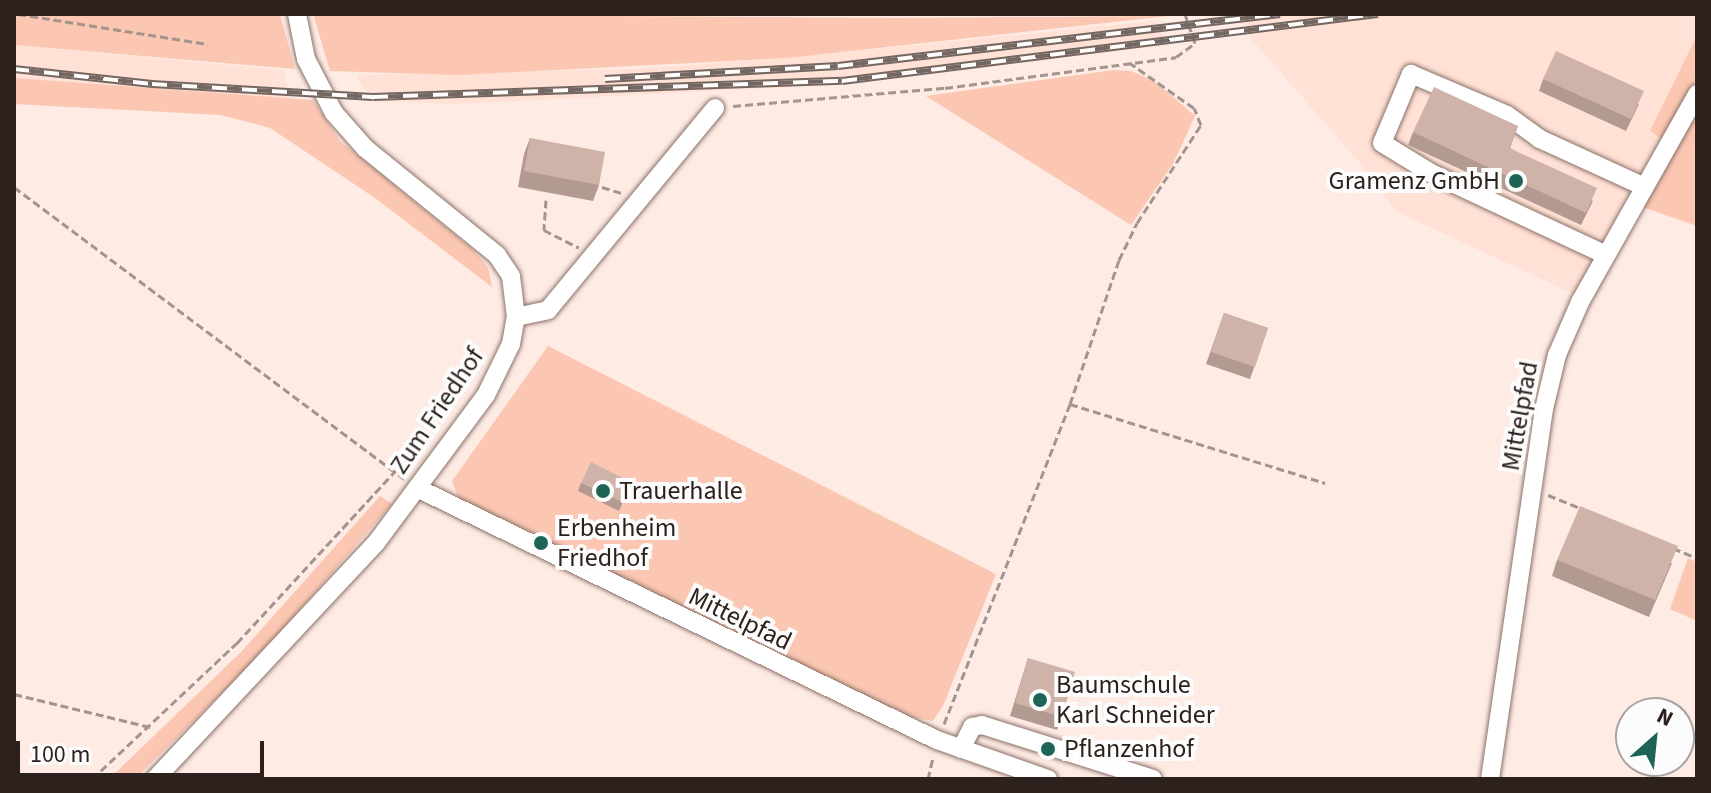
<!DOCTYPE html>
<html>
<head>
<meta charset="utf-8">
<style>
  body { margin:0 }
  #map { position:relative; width:1711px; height:793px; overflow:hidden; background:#fdebe4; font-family:"Source Sans 3",sans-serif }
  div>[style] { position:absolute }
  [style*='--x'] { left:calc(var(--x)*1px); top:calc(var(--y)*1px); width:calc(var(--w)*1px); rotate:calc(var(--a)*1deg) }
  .built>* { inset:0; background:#ffe1d6 }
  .green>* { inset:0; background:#fbc7b3 }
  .path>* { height:3px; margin-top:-1.5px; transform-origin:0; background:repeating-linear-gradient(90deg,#a3948f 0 8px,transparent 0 12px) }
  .roads { filter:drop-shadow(0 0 2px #8a7167) drop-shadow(0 0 2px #8a7167) }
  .minor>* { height:18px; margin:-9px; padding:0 9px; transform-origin:9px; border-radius:9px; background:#fff }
  .rail>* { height:8px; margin-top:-4px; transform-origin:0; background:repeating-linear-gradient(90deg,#fcfcfc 0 15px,#746762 0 30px); box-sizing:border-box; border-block:2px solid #746762 }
  .wall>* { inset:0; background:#b29a90 }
  .building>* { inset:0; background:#cfb3a8 }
  .dots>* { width:22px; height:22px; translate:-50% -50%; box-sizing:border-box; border:4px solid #fcfcfc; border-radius:50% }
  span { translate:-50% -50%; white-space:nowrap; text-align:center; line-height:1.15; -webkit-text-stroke:8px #fcfcfc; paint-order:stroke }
  .poi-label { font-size:26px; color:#2c211d }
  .right { translate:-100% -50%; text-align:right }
  .left { translate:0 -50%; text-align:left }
  .street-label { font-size:26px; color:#2c211d }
  .frame { position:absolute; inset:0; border:16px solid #2c211d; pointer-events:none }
  .north { position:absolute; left:1615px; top:697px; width:80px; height:80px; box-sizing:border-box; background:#fcfcfc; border:2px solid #a9a4a3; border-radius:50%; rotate:27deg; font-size:22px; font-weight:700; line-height:32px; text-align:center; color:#2c211d }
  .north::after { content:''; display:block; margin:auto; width:28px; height:36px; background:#1d6457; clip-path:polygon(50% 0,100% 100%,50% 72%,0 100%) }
  .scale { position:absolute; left:16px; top:741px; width:248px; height:36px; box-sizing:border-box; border:4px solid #2c211d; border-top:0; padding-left:10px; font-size:24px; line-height:28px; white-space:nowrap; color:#2c211d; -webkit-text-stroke:6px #fcfcfc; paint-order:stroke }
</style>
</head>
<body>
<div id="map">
  <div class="built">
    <div style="clip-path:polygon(1245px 14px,1697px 14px,1697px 35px,1650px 131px,1663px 140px,1574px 294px,1395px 211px,1373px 178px,1248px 35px)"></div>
    <div style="clip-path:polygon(1155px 21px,1168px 45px,789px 87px,459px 104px,372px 101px,356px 75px,633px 69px,788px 58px)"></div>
    <div style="clip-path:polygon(14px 45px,283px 70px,291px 100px,14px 78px)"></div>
  </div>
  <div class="green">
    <div style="clip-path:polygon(14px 14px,280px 14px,295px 69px,14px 45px)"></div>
    <div style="clip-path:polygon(313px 14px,898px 18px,1168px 16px,788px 58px,458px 75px,330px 71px)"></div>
    <div style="clip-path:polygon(1697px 35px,1697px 77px,1663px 140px,1650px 131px)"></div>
    <div style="clip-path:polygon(1114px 70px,1131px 71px,1156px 82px,1195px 116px,1173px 164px,1131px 225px,926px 96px)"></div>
    <div style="clip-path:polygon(14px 78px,313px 100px,340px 141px,472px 249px,488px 267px,492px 287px,375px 198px,270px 128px,221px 115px,14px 104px)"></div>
    <div style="clip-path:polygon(1693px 120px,1697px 123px,1697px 226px,1643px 207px)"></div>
    <div style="clip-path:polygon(548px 346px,996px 574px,943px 706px,933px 721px,905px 716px,460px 502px,452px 481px)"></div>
    <div style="clip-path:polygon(380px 496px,392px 504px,260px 655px,135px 779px,109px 779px,241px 652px)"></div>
    <div style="clip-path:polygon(1688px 558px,1697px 562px,1697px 621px,1670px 609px)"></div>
  </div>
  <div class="path">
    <div style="--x:18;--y:14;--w:192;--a:9"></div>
    <div style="--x:733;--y:106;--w:213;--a:-4.9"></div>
    <div style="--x:945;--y:88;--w:233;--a:-7.6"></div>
    <div style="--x:1176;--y:57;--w:24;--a:-36"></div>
    <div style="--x:1195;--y:43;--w:31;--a:-109"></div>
    <div style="--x:14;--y:187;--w:488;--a:36.8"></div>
    <div style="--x:602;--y:187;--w:21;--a:17"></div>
    <div style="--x:546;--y:200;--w:30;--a:94"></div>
    <div style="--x:544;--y:230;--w:39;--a:27"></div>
    <div style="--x:1070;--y:404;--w:267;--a:17.2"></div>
    <div style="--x:1548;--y:495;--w:37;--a:22"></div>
    <div style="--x:1673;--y:548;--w:26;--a:23"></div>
    <div style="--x:14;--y:694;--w:140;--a:13.6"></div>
    <div style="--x:944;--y:724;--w:344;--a:-68.5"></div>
    <div style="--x:1070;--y:404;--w:152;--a:-71.2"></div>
    <div style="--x:1119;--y:260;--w:41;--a:-64.1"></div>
    <div style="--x:1137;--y:223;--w:117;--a:-56.9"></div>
    <div style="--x:1201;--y:125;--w:18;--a:-112"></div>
    <div style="--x:1194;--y:108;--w:78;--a:-144.9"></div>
    <div style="--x:92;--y:779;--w:199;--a:-43.2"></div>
    <div style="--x:237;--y:643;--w:234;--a:-47.4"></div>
    <div style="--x:928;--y:779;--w:22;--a:-77"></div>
  </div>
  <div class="roads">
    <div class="minor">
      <div style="--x:1606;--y:255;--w:193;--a:-154.9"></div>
      <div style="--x:1431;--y:173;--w:57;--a:-148.5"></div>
      <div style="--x:1382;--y:143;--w:75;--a:-67.2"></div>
      <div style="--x:1411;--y:74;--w:104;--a:23.1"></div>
      <div style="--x:1507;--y:115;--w:41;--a:36"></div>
      <div style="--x:1540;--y:139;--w:115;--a:24.6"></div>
      <div style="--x:516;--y:317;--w:33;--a:-12"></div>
      <div style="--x:548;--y:310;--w:262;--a:-50.4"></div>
      <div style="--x:417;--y:488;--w:578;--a:25.86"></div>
      <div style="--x:937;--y:740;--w:118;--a:19.4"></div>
      <div style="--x:961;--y:749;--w:25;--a:-63"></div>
      <div style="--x:972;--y:727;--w:10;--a:-11"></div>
      <div style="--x:982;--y:725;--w:179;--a:17.5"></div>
      <div style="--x:155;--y:779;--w:323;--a:-46.9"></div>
      <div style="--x:376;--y:543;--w:184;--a:-53.4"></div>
      <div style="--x:486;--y:395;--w:57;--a:-63.9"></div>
      <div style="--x:511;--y:344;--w:27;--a:-80"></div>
      <div style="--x:516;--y:317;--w:41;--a:-97"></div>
      <div style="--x:511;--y:276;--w:25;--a:-124"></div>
      <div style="--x:497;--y:255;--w:170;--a:-141"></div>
      <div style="--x:365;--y:148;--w:47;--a:-131.5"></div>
      <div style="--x:334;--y:113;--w:61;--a:-117.4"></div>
      <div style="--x:306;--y:59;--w:46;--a:-101.3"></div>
      <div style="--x:1490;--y:779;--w:374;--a:-81.7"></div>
      <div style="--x:1544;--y:409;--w:56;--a:-76.5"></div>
      <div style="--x:1557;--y:355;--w:58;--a:-66.5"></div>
      <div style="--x:1580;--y:302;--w:239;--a:-60.6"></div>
    </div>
  </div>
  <div class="rail">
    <div style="--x:14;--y:69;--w:139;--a:6.2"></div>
    <div style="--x:152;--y:84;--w:221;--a:3.4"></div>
    <div style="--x:373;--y:97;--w:469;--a:-2"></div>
    <div style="--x:842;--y:81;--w:540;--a:-7.13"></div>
    <div style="--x:605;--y:79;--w:233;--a:-3.2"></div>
    <div style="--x:838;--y:66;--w:445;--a:-6.7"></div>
  </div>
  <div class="wall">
    <div style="clip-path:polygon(1543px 79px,1639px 104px,1626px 131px,1539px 91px)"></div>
    <div style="clip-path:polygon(1518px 126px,1510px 148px,1593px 201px,1581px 225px,1408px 145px,1413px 132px)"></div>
    <div style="clip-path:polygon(530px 138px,599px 185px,593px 201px,518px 187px,524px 154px)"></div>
    <div style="clip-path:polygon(1224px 313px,1268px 328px,1250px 379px,1206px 364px)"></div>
    <div style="clip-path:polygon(581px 483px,628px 491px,619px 511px,578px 491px)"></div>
    <div style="clip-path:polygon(1557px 560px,1672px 563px,1649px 617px,1552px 576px)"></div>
    <div style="clip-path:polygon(1028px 658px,1062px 717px,1057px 730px,1010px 716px)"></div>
  </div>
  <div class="building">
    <div style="clip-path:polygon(1556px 51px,1644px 91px,1631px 119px,1543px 79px)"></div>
    <div style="clip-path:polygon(1434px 87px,1518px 126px,1509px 148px,1597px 188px,1586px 213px,1413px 132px)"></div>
    <div style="clip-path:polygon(530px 138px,605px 152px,599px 185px,524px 171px)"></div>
    <div style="clip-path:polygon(1224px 313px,1268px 328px,1255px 367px,1211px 352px)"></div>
    <div style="clip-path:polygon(591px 462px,631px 482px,622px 502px,581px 483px)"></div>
    <div style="clip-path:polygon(1580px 506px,1678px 546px,1655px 600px,1557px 560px)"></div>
    <div style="clip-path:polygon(1028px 658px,1075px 672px,1062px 717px,1015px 703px)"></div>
  </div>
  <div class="dots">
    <div style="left:1516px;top:181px;background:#1d6457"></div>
    <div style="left:603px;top:491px;background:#1d6457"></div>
    <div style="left:541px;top:543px;background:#1d6457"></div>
    <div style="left:1040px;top:700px;background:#1d6457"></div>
    <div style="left:1048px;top:749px;background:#1d6457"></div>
  </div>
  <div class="poi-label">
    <span class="right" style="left:1500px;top:181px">Gramenz GmbH</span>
    <span class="left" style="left:619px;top:491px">Trauerhalle</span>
    <span class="left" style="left:557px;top:543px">Erbenheim<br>Friedhof</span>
    <span class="left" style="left:1056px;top:700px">Baumschule<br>Karl Schneider</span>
    <span class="left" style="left:1064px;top:749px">Pflanzenhof</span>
  </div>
  <div class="street-label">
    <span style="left:437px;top:411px;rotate:-56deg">Zum Friedhof</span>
    <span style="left:1520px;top:416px;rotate:-80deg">Mittelpfad</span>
    <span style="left:740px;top:619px;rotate:26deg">Mittelpfad</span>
  </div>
  <div class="frame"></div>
  <div class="north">N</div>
  <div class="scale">100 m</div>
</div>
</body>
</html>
